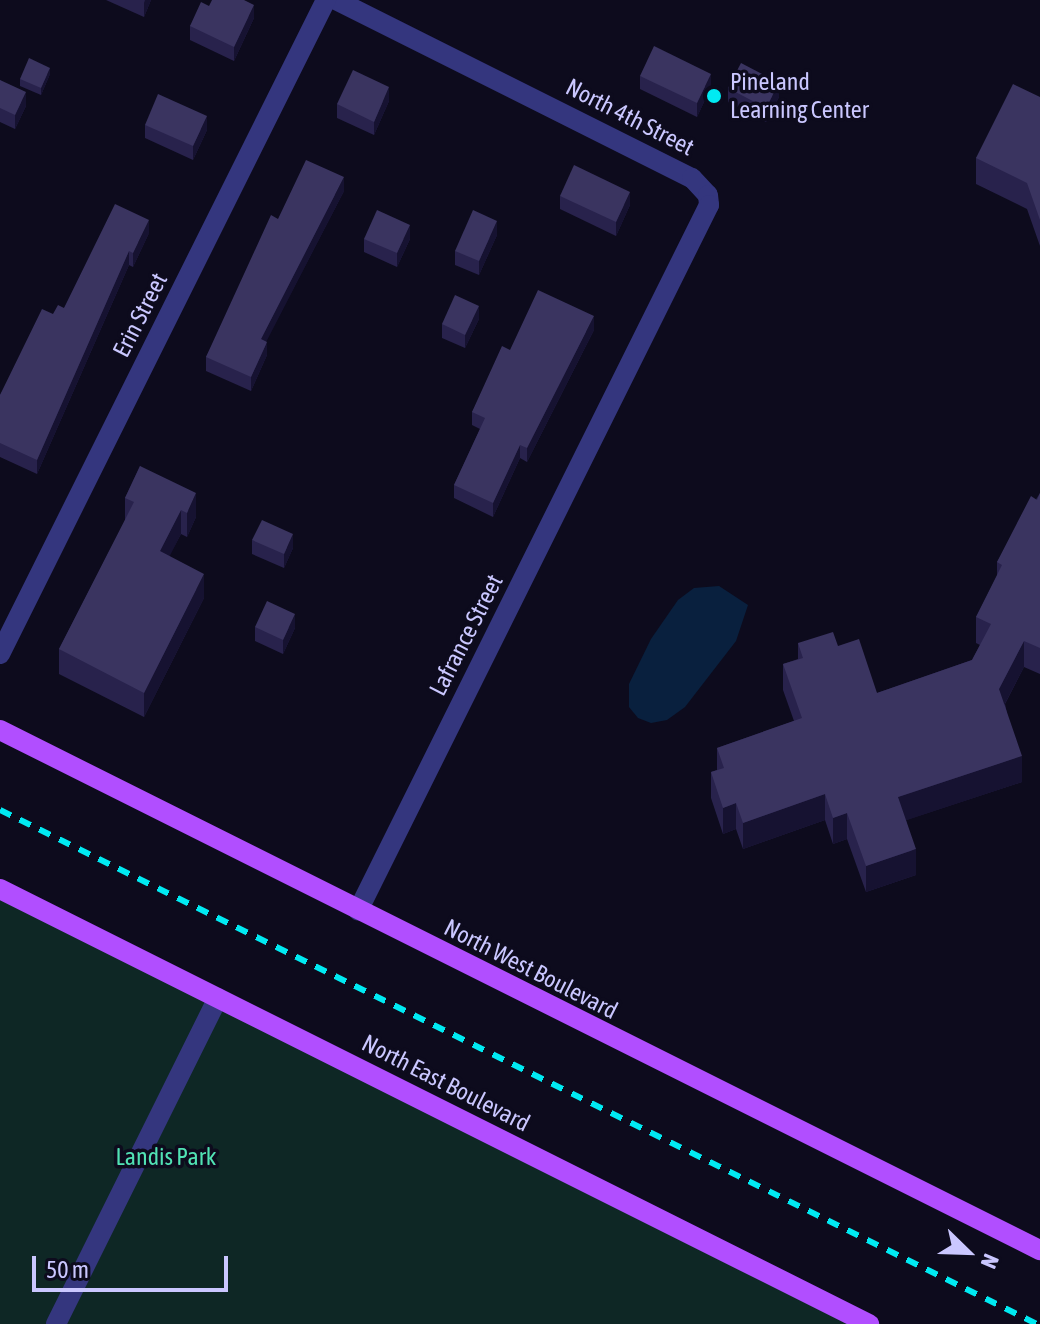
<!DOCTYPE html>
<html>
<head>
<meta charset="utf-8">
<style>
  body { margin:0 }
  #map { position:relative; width:1040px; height:1324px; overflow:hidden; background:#0d0b1d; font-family:"Asap Condensed",sans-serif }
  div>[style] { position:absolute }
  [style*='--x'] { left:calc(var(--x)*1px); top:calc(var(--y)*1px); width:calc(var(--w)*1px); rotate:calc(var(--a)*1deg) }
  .green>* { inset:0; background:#0e2725 }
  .water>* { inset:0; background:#09203e }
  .minor>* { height:20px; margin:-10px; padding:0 10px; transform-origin:10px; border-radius:10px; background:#34367e }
  .major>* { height:20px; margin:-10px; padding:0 10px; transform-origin:10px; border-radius:10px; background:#b14eff }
  .rail>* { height:6px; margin-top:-3px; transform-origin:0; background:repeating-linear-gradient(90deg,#00eaf2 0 12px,transparent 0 22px) }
  .wall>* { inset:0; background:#28224c }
  .shaded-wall>* { inset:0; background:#161231 }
  .building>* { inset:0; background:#3a3460 }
  .dots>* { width:22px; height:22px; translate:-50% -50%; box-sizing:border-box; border:4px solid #0d0b1d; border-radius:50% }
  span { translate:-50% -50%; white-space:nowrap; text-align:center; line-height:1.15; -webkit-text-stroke:7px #0d0b1d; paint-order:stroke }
  .poi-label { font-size:24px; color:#cac7ff }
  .left { translate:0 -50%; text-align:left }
  .street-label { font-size:24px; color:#cac7ff }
  .park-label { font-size:24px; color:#51e2b4 }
  .north { position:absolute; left:928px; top:1212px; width:80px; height:80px; -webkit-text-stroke:6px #0d0b1d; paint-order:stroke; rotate:113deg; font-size:22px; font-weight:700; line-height:32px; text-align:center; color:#cac7ff }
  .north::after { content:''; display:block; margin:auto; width:28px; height:36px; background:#cac7ff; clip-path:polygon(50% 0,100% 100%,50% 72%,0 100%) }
  .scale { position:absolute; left:32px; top:1256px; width:196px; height:36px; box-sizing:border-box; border:4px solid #cac7ff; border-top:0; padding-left:10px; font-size:24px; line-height:28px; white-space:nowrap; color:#cac7ff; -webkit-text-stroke:6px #0d0b1d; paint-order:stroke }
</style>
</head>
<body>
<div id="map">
  <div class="green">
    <div style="clip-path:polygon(0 889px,869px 1324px,0 1324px)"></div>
  </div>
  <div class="water">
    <div style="clip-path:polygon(719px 586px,748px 605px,736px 641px,685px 707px,667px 720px,651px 723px,638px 718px,629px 707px,629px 684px,651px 639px,678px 600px,694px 588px)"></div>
  </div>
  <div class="minor">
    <div style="--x:336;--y:0;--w:398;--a:26.6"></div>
    <div style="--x:692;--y:178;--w:23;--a:47"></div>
    <div style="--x:708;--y:195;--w:10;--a:84"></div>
    <div style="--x:709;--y:205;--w:788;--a:116.44"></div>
    <div style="--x:0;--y:654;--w:731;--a:-63.51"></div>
    <div style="--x:56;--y:1324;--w:364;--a:-63.6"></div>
  </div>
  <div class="major">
    <div style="--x:0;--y:730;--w:1163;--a:26.57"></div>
    <div style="--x:0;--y:889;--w:972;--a:26.59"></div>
  </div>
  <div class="rail">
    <div style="--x:0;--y:810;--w:1157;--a:26.37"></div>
  </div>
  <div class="wall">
    <div style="clip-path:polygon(106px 0,151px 0,144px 17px)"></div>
    <div style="clip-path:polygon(209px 6px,254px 18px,234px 61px,190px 40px,190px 26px)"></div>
    <div style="clip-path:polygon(50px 74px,41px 95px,20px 86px,20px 79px)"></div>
    <div style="clip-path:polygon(640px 76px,711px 87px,697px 117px,640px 89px)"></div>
    <div style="clip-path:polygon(0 80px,26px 106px,15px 129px,0 122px)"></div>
    <div style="clip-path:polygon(728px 88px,779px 97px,766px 122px,728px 102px)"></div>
    <div style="clip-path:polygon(1040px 97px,1040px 246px,1027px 209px,976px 184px,976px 158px)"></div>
    <div style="clip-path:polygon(389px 101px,374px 135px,337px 118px,337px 104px)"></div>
    <div style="clip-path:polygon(145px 125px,207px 130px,193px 160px,145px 138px)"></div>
    <div style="clip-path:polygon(344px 191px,266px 341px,267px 355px,251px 391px,206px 371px,206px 357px,278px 219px)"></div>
    <div style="clip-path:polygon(560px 196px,630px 205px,616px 236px,560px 209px)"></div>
    <div style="clip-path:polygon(149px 233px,133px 267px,129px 265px,37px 474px,0 457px,0 395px,53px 314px,64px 308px)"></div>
    <div style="clip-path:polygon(497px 235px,479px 275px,455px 265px,455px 251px)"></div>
    <div style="clip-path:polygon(364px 239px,410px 239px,397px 267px,364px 252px)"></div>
    <div style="clip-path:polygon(479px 319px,465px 348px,442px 338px,442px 324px)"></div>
    <div style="clip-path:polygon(594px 330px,527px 462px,520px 458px,493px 517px,454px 498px,454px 485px,480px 429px,472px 425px,472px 412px,510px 350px)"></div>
    <div style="clip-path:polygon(140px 466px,196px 517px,187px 537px,181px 534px,169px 556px,204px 598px,144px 717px,59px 674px,59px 649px,125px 521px,125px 498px)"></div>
    <div style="clip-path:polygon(1040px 493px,1040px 674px,1024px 667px,1005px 704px,1022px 782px,906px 820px,916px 875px,866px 892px,847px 839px,833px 844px,825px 820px,743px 849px,736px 829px,723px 834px,711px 798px,711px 772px,717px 770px,717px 748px,794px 721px,783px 690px,783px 664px,798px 659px,798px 643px,838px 646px,877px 693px,972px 660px,980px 645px,976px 643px,976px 617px,997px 576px,997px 562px)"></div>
    <div style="clip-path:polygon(252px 540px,293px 548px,284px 568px,252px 554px)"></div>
    <div style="clip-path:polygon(255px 627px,295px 628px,283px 654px,255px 641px)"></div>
  </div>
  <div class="shaded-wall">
    <div style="clip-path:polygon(145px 0,151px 0,144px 17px,144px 3px)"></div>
    <div style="clip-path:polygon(254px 5px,254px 18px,234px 61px,234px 47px)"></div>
    <div style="clip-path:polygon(50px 68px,50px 74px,41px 95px,41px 88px)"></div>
    <div style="clip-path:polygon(711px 74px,711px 87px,697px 117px,697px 103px)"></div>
    <div style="clip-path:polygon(779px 83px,779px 97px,766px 122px,766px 108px)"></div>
    <div style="clip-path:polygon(389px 87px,389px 101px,374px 135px,374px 122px)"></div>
    <div style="clip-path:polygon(26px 92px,26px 106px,15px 129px,15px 115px)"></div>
    <div style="clip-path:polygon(207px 116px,207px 130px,193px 160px,193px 146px)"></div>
    <div style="clip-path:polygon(344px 177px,344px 191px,261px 352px,261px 339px)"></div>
    <div style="clip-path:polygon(630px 192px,630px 205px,616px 236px,616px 222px)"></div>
    <div style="clip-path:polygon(149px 220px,149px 233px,133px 267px,133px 253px)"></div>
    <div style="clip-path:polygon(497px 221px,497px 235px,479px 275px,479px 261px)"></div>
    <div style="clip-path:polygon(410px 225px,410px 239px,397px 267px,397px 253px)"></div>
    <div style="clip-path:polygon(129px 251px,129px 265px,37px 474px,37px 460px)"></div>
    <div style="clip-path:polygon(479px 306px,479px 319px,465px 348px,465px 335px)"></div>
    <div style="clip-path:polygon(594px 316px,594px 330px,527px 462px,527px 448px)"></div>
    <div style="clip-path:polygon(267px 342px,267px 355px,251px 391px,251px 377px)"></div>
    <div style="clip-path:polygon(520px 445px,520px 458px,493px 517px,493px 503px)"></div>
    <div style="clip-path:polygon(196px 493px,196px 517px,187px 537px,187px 513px)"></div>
    <div style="clip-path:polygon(181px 510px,181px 534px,160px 575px,160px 551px)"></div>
    <div style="clip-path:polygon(293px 534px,293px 548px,284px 568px,284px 554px)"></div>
    <div style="clip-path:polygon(204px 574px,204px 598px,144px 717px,144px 693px)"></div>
    <div style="clip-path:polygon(295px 614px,295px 628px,283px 654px,283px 640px)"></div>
    <div style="clip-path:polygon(1024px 641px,1024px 667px,999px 715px,999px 689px)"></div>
    <div style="clip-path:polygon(1022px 756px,1022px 782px,898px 823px,898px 797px)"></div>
    <div style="clip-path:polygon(825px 794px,825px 820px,743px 849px,743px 823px)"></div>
    <div style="clip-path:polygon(736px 803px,736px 829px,723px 834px,723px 808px)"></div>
    <div style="clip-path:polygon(847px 813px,847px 839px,833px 844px,833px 818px)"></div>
    <div style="clip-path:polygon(916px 849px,916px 875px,866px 892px,866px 866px)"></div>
  </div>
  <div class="building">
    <div style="clip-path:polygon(212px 0,244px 0,254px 5px,234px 47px,190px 26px,201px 2px,209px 6px)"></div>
    <div style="clip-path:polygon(654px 46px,711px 74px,697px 103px,640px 76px)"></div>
    <div style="clip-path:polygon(29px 58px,50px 68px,41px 88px,20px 79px)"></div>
    <div style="clip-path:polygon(741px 63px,779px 83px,766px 108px,728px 88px)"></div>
    <div style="clip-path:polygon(353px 70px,389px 87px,374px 122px,337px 104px)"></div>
    <div style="clip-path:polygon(0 80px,26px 92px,15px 115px,0 108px)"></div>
    <div style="clip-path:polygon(1013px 84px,1040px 97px,1040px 220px,1027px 183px,976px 158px)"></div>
    <div style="clip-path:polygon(158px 94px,207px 116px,193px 146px,145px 125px)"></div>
    <div style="clip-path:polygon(306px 160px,344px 177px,261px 339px,267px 342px,251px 377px,206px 357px,271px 215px,278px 219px)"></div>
    <div style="clip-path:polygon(574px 165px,630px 192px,616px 222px,560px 196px)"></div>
    <div style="clip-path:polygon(115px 204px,149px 220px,133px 253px,129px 251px,37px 460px,0 443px,0 395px,42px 309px,53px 314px,58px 305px,64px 308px)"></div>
    <div style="clip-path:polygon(377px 210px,410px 225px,397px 253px,364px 239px)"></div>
    <div style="clip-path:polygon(473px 210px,497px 221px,479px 261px,455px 251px)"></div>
    <div style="clip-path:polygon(538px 290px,594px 316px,527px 448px,520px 445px,493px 503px,454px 485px,485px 418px,472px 412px,502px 346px,510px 350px)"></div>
    <div style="clip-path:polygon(455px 295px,479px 306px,465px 335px,442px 324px)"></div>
    <div style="clip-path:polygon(140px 466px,196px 493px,187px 513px,181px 510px,160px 551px,204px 574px,144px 693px,59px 649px,134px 502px,125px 498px)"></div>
    <div style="clip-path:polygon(1040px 493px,1040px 648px,1024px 641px,999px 689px,1022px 756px,898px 797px,916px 849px,866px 866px,847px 813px,833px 818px,825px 794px,743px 823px,736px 803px,723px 808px,711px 772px,724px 768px,717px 748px,802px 718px,783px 664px,803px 658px,798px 643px,833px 632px,838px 646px,859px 639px,877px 693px,972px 660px,991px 624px,976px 617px,1002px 565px,997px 562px,1031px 496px,1037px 500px)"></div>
    <div style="clip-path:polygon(262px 520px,293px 534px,284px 554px,252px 540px)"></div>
    <div style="clip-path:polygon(267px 601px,295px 614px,283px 640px,255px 627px)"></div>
  </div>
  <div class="dots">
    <div style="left:714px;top:96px;background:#00eaf2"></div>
  </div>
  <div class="poi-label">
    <span class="left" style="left:730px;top:96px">Pineland<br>Learning Center</span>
  </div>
  <div class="street-label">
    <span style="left:630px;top:117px;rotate:27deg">North 4th Street</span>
    <span style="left:140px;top:315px;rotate:-63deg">Erin Street</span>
    <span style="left:466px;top:635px;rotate:-63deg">Lafrance Street</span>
    <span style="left:531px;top:969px;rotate:27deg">North West Boulevard</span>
    <span style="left:446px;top:1083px;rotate:27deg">North East Boulevard</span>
  </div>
  <div class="park-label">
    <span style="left:166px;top:1157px">Landis Park</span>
  </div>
  <div class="north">N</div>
  <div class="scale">50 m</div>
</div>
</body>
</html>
